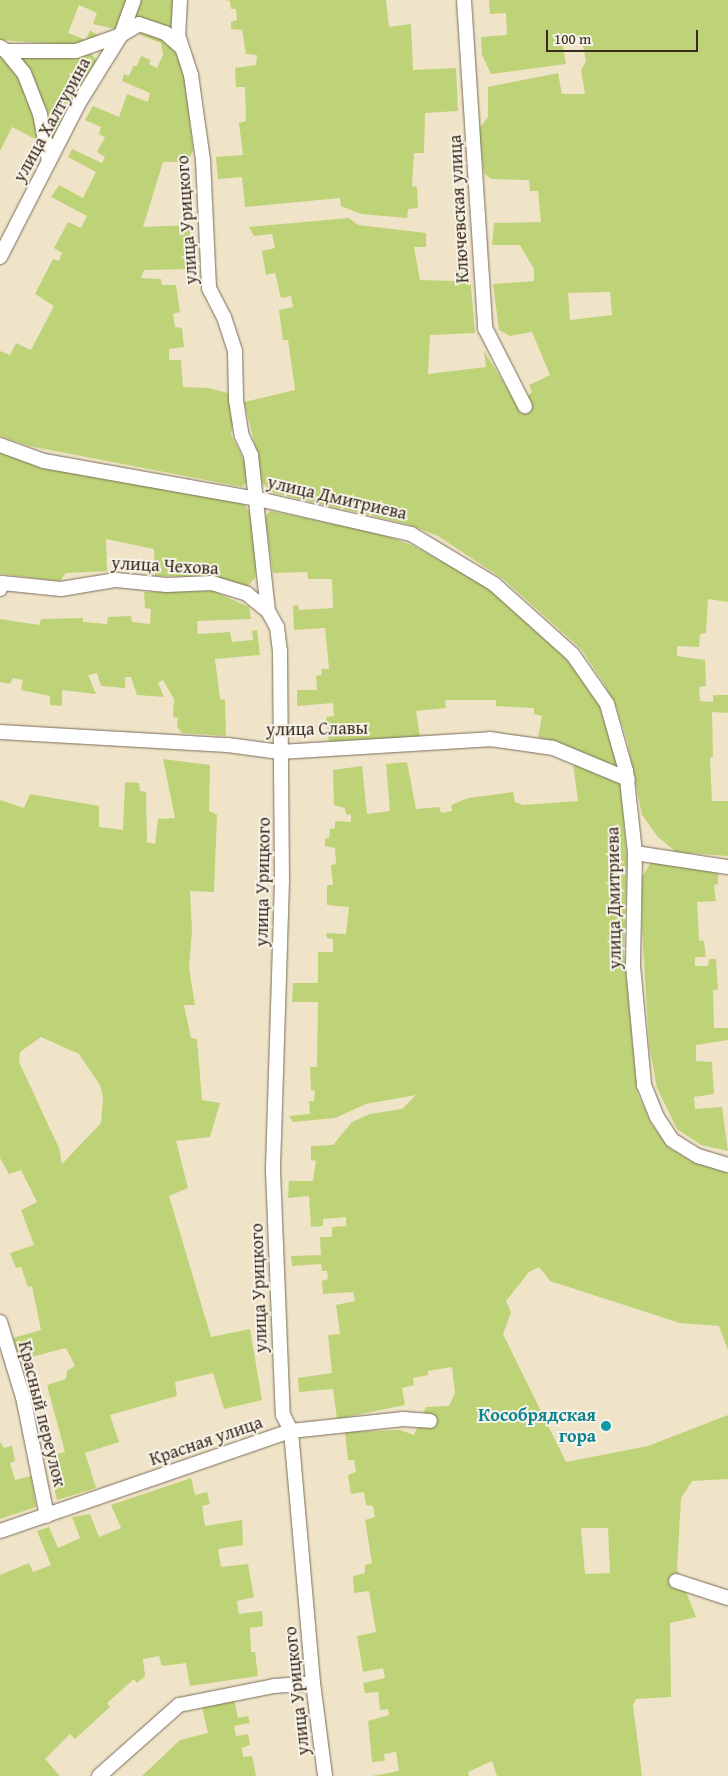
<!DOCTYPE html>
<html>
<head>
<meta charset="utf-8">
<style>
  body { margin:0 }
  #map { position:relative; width:728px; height:1776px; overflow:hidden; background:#f0e4c8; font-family:"Gentium Book Plus",serif }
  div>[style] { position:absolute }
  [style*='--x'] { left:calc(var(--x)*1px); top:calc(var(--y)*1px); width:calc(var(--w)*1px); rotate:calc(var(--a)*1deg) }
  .green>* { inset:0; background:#bed377 }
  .roads { filter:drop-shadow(0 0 1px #7a6b5a) drop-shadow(0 0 1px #7a6b5a) }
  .minor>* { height:14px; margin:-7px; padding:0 7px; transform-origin:7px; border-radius:7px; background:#fff }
  .dots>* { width:14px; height:14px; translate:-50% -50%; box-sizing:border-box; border:2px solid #f7f3e8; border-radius:50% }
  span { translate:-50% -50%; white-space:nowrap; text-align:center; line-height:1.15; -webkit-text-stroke:4px #f7f3e8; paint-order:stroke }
  .street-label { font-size:18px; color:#3b2a1e }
  .culture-label { font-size:18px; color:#0d838f; font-weight:700 }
  .right { translate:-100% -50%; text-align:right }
  .scale { position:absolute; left:546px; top:30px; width:152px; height:22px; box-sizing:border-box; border:2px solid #3b2a1e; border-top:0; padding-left:6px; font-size:15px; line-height:18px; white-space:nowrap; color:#3b2a1e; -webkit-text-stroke:4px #f7f3e8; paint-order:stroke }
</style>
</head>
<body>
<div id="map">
  <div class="green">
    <div style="clip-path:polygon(0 0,129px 0,115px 29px,93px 24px,97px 13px,79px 5px,68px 33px,86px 40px,90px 30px,102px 38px,81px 46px,0 40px)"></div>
    <div style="clip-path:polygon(139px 0,174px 0,173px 34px,129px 26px)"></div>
    <div style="clip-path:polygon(225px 0,386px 0,389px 27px,411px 24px,413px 70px,456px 68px,458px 111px,425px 113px,424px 153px,414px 153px,412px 186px,417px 187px,418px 208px,408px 209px,407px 218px,361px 214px,341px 206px,340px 198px,245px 207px,242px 177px,218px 179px,216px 157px,243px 155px,239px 123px,246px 121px,245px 87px,236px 87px,235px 68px,256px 65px,257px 55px,246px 54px,242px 30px,231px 29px,231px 22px,237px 20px,236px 9px,231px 9px,230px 1px)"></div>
    <div style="clip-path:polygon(evenodd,489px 0,728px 0,728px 602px,708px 599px,706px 633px,700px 634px,699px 647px,677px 646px,677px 656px,705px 660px,706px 686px,699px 687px,700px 701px,713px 702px,713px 695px,728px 695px,728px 713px,712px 712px,713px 757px,710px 758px,712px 801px,728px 801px,728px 856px,676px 852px,658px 837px,642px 815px,627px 740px,616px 706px,603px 682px,581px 649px,503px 579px,438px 536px,407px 524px,274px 493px,261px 482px,257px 452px,244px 402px,295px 390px,288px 340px,283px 340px,279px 310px,293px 307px,291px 296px,281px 298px,275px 273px,266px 275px,262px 251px,275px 248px,272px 234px,254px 236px,249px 227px,349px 218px,358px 225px,426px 233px,426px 247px,414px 247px,420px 280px,455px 281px,456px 270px,470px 275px,475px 333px,430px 335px,428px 374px,486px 367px,484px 351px,518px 406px,532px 392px,529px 385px,550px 375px,532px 332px,510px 336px,499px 330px,493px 284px,534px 281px,534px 269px,520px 245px,492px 245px,494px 223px,541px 222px,538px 191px,530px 191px,529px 180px,491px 179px,484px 173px,478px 130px,488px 117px,488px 87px,558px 73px,562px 94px,585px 94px,581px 70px,586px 61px,581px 37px,562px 41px,566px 64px,491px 74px,482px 55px,481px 37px,507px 35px,506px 13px,490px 14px,489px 0,610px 292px,612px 315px,570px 320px,568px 293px,610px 292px)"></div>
    <div style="clip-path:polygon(151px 32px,177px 51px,185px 78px,193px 150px,188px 162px,163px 162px,143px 227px,189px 225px,196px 269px,144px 270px,141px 278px,161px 279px,162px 285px,176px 285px,180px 312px,173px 314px,175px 327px,182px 328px,184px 347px,169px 349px,169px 360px,181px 360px,183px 387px,209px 388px,231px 394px,234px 418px,231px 434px,249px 471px,248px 481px,242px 487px,29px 446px,0 436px,0 351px,10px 355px,16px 343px,31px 350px,54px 306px,35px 294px,53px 259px,59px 261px,62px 253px,54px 248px,68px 222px,81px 228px,87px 216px,51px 197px,59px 185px,83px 198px,96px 172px,68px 157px,72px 149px,102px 163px,105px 157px,97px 152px,105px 137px,99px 134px,101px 127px,85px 120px,93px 106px,119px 117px,127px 94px,148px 102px,150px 93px,122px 81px,124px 74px,129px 76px,133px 66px,137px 66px,141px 56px,151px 60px,149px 64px,157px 68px,163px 55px,161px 43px,138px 34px)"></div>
    <div style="clip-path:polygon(89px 51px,97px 61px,67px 104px,56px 141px,51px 138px,15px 55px,43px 58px)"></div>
    <div style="clip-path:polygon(0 54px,16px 70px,36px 114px,39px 141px,12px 127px,0 151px)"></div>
    <div style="clip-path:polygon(0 453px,39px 465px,244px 504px,252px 516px,257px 556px,255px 578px,247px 587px,211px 577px,155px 576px,154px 549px,106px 539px,107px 571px,66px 573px,60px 581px,0 574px)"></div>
    <div style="clip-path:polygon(270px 511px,377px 533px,412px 545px,486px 586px,567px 660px,587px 684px,599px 705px,618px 769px,538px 737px,542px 716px,534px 714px,534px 708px,496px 706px,496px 700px,445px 700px,446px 708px,416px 711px,420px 737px,329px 743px,326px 717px,334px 716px,333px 703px,297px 706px,297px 690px,317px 690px,316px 676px,322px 675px,321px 669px,329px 669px,325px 628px,294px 630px,293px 606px,298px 605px,299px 610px,333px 608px,332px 579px,308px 579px,307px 572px,273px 573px,265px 517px)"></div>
    <div style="clip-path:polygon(213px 591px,249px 607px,251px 619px,197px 621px,198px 634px,230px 632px,232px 642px,253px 640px,252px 631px,257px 630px,260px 655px,215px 659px,220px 699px,225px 700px,226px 736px,182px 733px,177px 727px,178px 718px,173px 717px,174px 699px,163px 680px,158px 683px,164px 697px,137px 695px,131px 677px,125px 677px,125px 688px,101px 686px,97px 673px,88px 675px,96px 694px,62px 690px,62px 706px,50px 705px,50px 696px,21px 690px,23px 680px,13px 678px,10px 684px,0 682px,0 619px,39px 625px,41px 619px,83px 618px,83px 622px,107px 624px,108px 617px,131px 616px,132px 622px,150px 624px,151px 609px,145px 608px,144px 592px)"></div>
    <div style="clip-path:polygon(evenodd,163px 759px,210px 765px,209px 811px,217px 815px,214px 892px,190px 891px,192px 931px,189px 968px,195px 1005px,184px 1005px,191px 1038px,197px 1039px,202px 1100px,220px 1103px,210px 1137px,176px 1141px,188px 1188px,169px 1196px,211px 1337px,250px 1329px,262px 1400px,224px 1409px,213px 1373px,175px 1382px,177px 1396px,110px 1415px,119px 1442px,85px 1453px,96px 1488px,57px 1500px,46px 1457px,65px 1452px,47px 1385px,66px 1379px,67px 1371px,75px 1366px,66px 1348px,20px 1360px,13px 1338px,41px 1330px,32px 1286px,28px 1287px,21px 1267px,16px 1268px,10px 1253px,34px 1245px,21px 1210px,37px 1202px,21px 1170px,9px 1174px,0 1158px,0 800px,24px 808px,30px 794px,99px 806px,99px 827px,123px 830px,125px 782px,139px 783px,140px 791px,146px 792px,147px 842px,155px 844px,158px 819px,175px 818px,163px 759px,41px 1037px,79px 1054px,100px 1085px,103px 1098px,101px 1123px,62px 1164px,59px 1148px,19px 1062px,20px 1052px,41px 1037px)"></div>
    <div style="clip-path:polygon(evenodd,407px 762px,416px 809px,439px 807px,441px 813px,452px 811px,451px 805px,468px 798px,513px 792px,515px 802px,523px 805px,578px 801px,573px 764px,620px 780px,627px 858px,624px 952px,637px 1092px,652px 1125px,669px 1148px,691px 1161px,728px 1173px,728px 1350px,719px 1326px,680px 1323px,550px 1281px,539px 1267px,529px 1272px,506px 1301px,511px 1312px,503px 1334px,566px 1462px,648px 1446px,728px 1415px,728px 1479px,692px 1481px,681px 1498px,677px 1569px,696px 1617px,670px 1623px,671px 1697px,636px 1699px,633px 1705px,642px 1776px,497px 1776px,492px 1761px,468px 1772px,469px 1776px,372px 1776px,399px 1771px,396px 1752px,384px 1754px,385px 1761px,372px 1762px,368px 1721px,389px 1715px,388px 1709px,380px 1710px,378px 1692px,365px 1693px,363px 1683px,385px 1678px,383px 1668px,363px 1672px,357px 1636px,376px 1632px,369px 1591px,354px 1593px,353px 1576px,365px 1573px,365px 1565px,372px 1563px,365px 1520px,375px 1517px,373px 1506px,366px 1505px,364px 1492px,351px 1494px,348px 1475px,356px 1472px,354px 1460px,348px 1460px,345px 1432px,400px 1430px,414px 1435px,426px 1407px,449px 1406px,455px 1393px,452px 1367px,428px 1371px,428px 1375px,413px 1378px,414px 1385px,402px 1388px,405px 1405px,337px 1419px,333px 1389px,299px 1392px,298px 1378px,332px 1373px,328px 1335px,340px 1334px,336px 1305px,355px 1301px,353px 1292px,323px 1294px,322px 1281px,328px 1279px,327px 1271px,322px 1271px,321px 1264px,292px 1266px,291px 1256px,321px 1255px,320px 1237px,332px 1237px,332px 1227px,346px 1226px,346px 1217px,323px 1219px,323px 1226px,311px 1227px,309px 1196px,288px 1198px,289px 1181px,313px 1181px,316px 1161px,311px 1160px,311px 1146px,333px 1145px,352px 1122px,370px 1114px,402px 1109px,416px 1095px,366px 1104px,335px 1118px,293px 1122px,289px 1116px,310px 1114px,309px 1101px,314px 1101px,315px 1091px,311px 1090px,310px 1067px,317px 1067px,318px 1002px,292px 1002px,293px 983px,318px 983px,318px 952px,333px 952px,333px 939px,327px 938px,326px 933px,346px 934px,349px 907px,327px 905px,327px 885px,333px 885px,331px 865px,336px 864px,335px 848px,325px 846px,325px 839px,329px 838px,330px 829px,335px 828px,335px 821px,351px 822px,351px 815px,346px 814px,345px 808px,334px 805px,333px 770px,362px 766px,367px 814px,390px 811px,386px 764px,407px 762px,581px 1528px,608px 1528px,610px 1573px,585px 1574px,581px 1528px)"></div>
    <div style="clip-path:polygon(651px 862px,718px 873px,718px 884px,714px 885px,716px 901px,697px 902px,699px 940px,704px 941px,706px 957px,695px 957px,695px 966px,708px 966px,709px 959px,716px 959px,718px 990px,713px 990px,714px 1028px,728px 1028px,728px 1040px,696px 1045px,696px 1061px,712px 1062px,714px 1094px,694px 1097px,695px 1109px,722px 1107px,728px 1151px,701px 1145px,677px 1129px,657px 1088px,649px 1045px,642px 926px,642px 877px)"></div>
    <div style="clip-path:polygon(0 1442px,4px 1448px,12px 1446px,15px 1461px,10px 1463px,15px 1480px,31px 1476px,36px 1507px,0 1519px)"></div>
    <div style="clip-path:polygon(191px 1478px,195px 1495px,207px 1492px,210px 1504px,202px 1506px,205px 1526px,242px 1520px,243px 1545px,218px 1549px,221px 1567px,248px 1564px,254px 1597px,237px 1601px,239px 1614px,262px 1611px,263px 1626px,250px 1628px,251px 1652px,255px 1652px,258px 1676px,190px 1686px,186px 1663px,162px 1666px,159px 1656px,143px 1659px,145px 1676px,137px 1683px,134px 1679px,107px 1703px,110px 1707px,75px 1739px,70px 1734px,45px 1759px,60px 1776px,0 1776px,0 1575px,29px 1563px,33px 1572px,51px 1565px,37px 1531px,49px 1527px,58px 1548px,80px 1538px,72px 1517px,90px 1514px,99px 1537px,121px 1528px,111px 1505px)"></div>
    <div style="clip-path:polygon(234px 1699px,238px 1718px,248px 1716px,250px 1723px,234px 1726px,236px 1736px,248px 1734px,250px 1745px,242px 1748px,243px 1757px,252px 1756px,256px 1776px,142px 1776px,180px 1740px,208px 1733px,202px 1707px)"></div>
  </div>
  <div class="roads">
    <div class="minor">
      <div style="--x:180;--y:0;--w:35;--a:93"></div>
      <div style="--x:178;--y:35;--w:42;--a:72"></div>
      <div style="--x:191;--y:75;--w:86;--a:82"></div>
      <div style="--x:203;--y:160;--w:128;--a:87.3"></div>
      <div style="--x:209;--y:288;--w:33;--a:63"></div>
      <div style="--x:224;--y:317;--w:36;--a:72"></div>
      <div style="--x:235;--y:351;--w:49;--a:88.8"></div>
      <div style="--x:236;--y:400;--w:36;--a:81"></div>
      <div style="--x:242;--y:436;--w:21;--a:65"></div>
      <div style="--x:251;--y:455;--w:157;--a:83.8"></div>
      <div style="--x:268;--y:611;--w:18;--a:61"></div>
      <div style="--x:277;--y:627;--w:24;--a:83"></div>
      <div style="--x:280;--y:651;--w:230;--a:89.5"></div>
      <div style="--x:282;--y:881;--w:290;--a:91.8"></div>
      <div style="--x:273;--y:1171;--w:244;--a:87.7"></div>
      <div style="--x:283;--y:1415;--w:18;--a:63"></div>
      <div style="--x:291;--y:1431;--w:253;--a:85"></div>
      <div style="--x:313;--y:1683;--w:94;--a:82.6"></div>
      <div style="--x:464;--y:0;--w:329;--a:86.3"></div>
      <div style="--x:485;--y:328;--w:88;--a:62.9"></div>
      <div style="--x:0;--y:47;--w:7;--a:34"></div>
      <div style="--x:6;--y:51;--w:70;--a:0"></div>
      <div style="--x:76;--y:51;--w:48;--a:-19.6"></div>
      <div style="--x:121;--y:35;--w:21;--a:-31"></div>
      <div style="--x:139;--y:24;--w:28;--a:19"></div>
      <div style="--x:165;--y:33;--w:20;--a:41"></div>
      <div style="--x:6;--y:51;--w:28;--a:51"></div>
      <div style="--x:24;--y:73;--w:44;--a:68.7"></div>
      <div style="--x:40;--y:114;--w:48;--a:79.2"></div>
      <div style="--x:0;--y:257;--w:175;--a:-62.9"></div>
      <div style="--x:80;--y:101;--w:78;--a:-58.2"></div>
      <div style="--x:121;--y:35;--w:37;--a:-70"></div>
      <div style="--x:0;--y:445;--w:47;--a:20"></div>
      <div style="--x:44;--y:461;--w:217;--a:10.1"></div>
      <div style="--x:258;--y:499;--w:157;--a:12.9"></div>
      <div style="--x:411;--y:534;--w:97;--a:31.1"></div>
      <div style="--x:494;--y:584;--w:106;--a:41.9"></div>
      <div style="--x:573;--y:655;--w:60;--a:55.2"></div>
      <div style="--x:607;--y:704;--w:70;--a:74.2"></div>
      <div style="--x:626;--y:771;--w:82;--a:83.7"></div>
      <div style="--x:635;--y:853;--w:113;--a:91"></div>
      <div style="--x:633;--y:966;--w:120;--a:84.7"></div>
      <div style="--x:644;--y:1085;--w:35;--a:68"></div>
      <div style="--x:657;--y:1117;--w:27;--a:57"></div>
      <div style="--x:672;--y:1140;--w:31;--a:32"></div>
      <div style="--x:698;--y:1156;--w:31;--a:17"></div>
      <div style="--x:0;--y:589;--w:6;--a:-72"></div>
      <div style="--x:2;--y:583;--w:59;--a:5.8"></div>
      <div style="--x:61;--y:589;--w:56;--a:-9.3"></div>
      <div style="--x:116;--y:580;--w:51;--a:5.6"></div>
      <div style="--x:167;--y:585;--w:45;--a:-2.5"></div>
      <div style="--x:212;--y:583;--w:37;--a:17"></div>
      <div style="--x:247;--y:594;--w:27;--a:39"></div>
      <div style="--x:0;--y:732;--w:228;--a:3.3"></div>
      <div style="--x:228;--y:745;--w:52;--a:7.7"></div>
      <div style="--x:280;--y:752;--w:210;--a:-3.5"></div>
      <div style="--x:490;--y:739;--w:64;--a:8.1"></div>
      <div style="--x:553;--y:748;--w:81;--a:22.5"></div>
      <div style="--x:635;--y:853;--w:94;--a:8.6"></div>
      <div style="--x:0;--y:1322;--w:78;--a:73"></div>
      <div style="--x:23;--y:1397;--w:121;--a:78.6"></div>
      <div style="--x:0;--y:1531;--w:308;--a:-19"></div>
      <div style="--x:291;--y:1431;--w:113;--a:-6.1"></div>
      <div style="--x:403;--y:1419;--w:27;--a:4"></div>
      <div style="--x:676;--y:1581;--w:55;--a:18.1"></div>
      <div style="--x:99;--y:1776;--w:107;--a:-41.6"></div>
      <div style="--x:179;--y:1705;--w:97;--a:-11.3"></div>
      <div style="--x:274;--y:1686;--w:39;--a:-4"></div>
    </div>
  </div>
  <div class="dots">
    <div style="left:606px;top:1426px;background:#0f9aa8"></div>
  </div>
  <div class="street-label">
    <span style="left:52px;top:120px;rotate:-61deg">улица Халтурина</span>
    <span style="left:459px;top:209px;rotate:-93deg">Ключевская улица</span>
    <span style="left:187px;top:220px;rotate:-94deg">улица Урицкого</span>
    <span style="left:337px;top:498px;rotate:13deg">улица Дмитриева</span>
    <span style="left:165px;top:566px;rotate:3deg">улица Чехова</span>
    <span style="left:317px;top:729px;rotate:-1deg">улица Славы</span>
    <span style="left:263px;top:882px;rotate:-89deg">улица Урицкого</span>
    <span style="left:614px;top:898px;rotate:-91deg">улица Дмитриева</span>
    <span style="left:259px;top:1288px;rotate:-92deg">улица Урицкого</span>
    <span style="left:42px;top:1414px;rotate:76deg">Красный переулок</span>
    <span style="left:206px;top:1441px;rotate:-19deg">Красная улица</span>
    <span style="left:297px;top:1691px;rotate:-96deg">улица Урицкого</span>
  </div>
  <div class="culture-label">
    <span class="right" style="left:596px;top:1426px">Кособрядская<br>гора</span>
  </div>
  <div class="scale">100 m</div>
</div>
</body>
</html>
